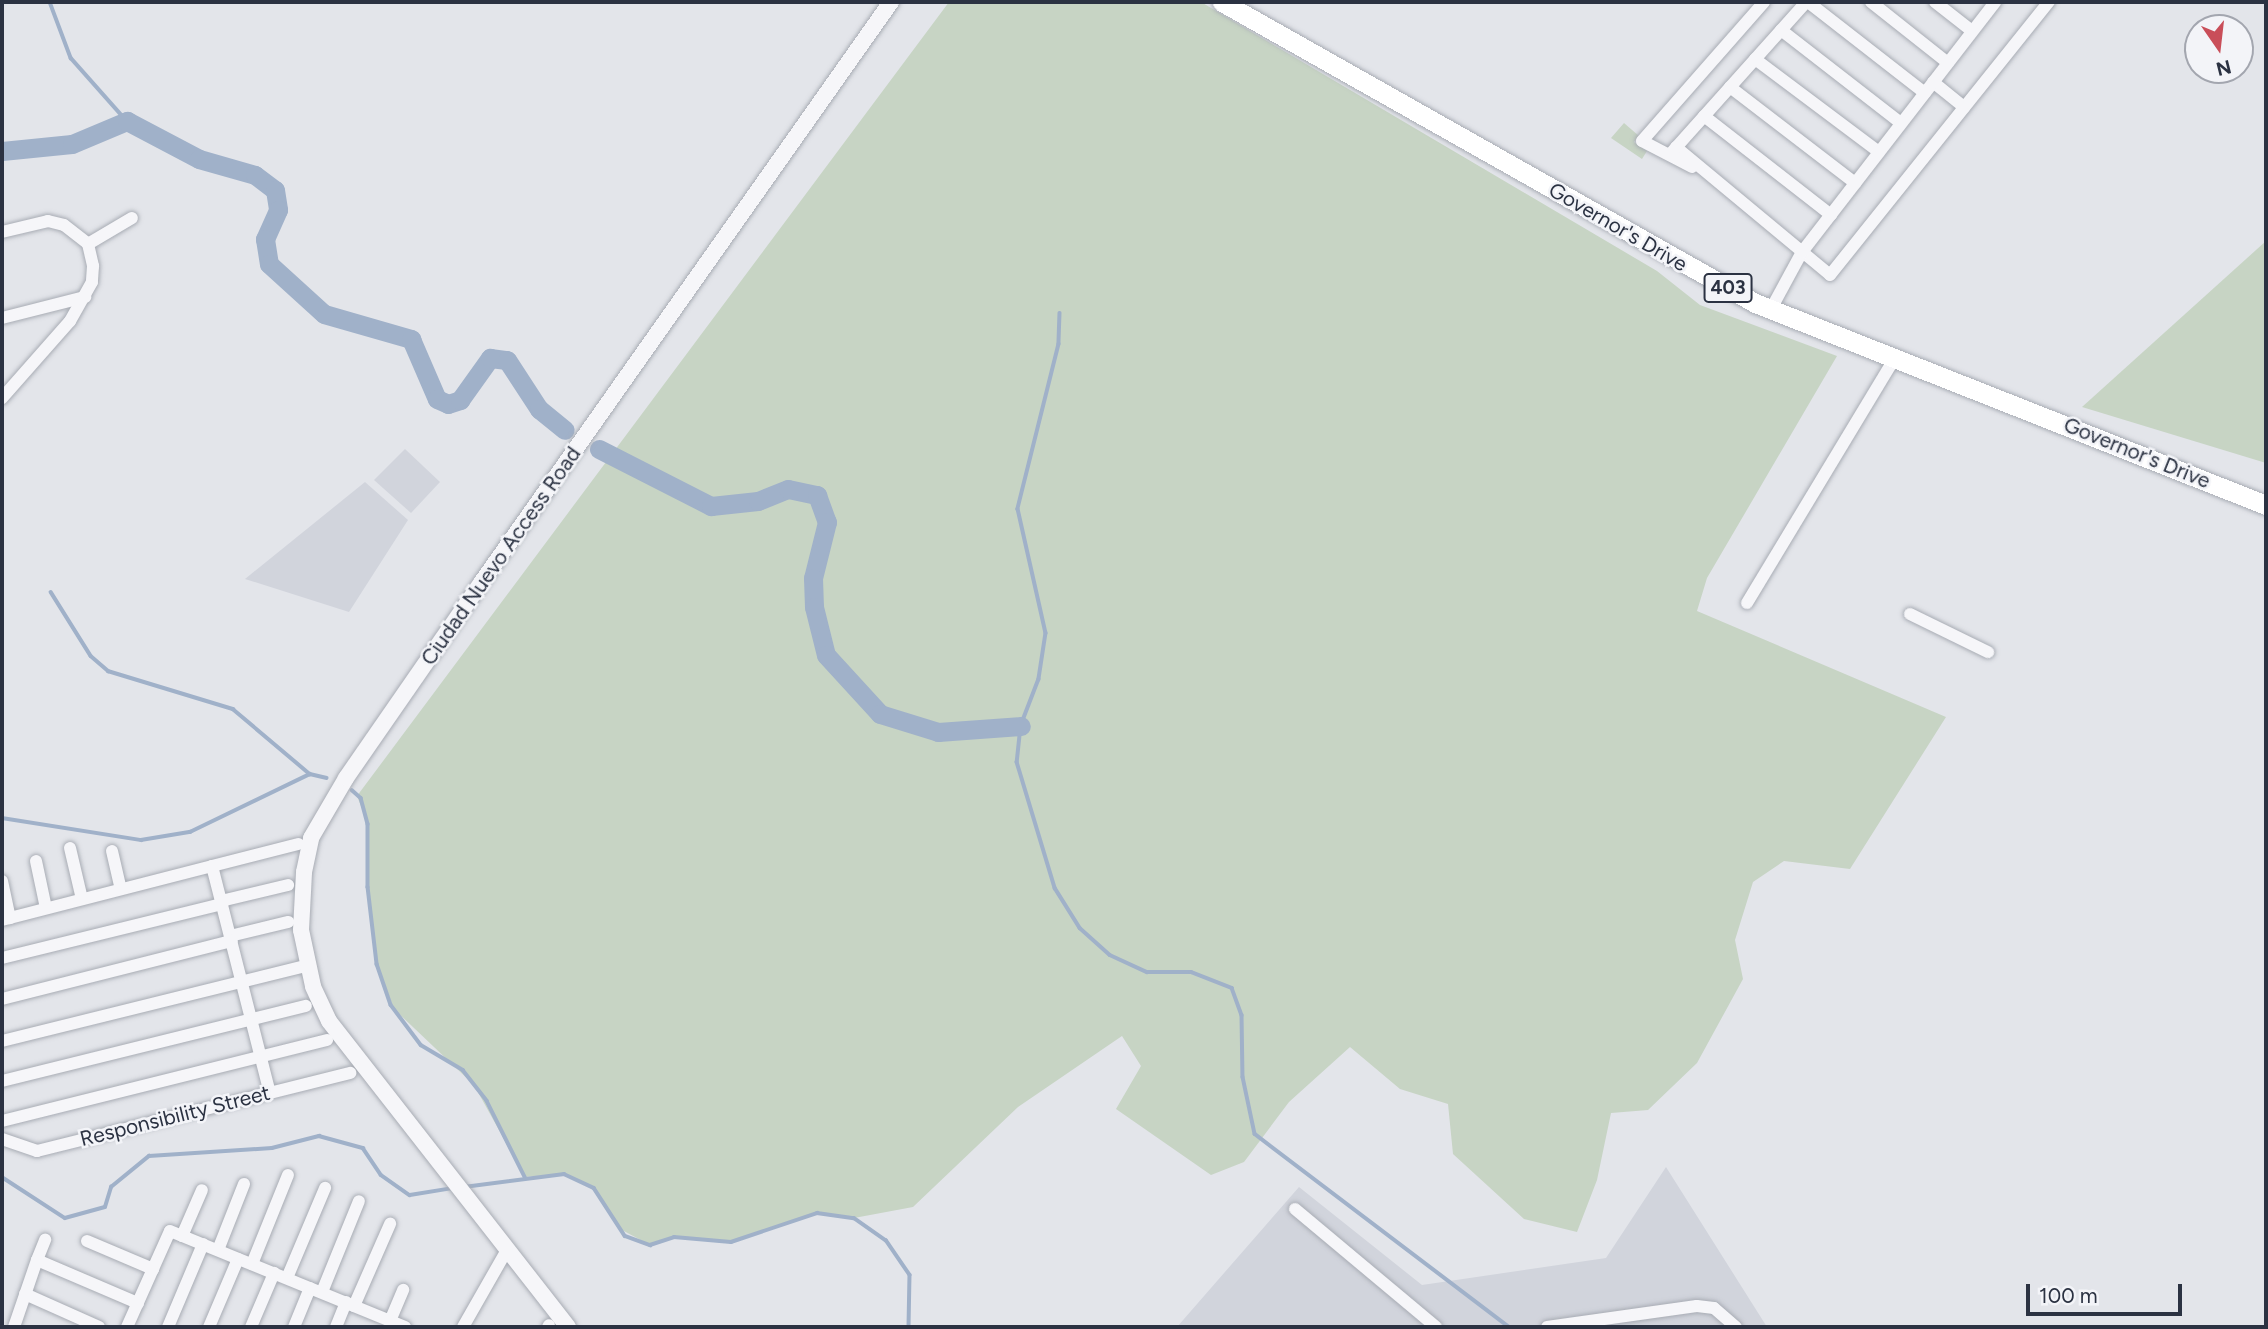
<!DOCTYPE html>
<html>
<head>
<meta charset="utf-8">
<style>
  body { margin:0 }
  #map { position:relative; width:2268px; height:1329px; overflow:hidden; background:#e3e5ea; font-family:Figtree,sans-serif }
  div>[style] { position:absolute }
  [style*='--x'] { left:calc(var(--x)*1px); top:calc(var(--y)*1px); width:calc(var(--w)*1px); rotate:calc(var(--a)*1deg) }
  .built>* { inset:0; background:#d1d4dc }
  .green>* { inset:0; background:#c7d4c4 }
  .stream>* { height:3.5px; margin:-1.75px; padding:0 1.75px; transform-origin:1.75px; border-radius:1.75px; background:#a0b1c9 }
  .river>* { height:19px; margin:-9.5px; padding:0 9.5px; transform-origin:9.5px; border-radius:9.5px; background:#a0b1c9 }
  .roads { filter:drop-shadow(0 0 2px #a8acb4) drop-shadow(0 0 2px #a8acb4) }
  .minor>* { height:12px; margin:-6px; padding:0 6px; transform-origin:6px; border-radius:6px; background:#f6f6f9 }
  .tertiary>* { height:16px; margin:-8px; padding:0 8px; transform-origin:8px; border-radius:8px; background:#f6f6f9 }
  .primary>* { height:19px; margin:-9.5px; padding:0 9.5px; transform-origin:9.5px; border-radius:9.5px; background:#fff }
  span { translate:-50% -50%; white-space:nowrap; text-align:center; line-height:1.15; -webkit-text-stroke:5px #f3f4f8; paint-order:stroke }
  .shield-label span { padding:2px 5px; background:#f3f4f8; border:2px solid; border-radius:5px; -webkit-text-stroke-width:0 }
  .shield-label { font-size:19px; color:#2b3242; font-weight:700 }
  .street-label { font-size:21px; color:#2b3242 }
  .frame { position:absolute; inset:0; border:4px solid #2b3242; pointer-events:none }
  .north { position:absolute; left:2184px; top:14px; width:70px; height:70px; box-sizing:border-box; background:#f3f4f8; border:2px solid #a3a6af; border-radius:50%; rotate:166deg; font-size:19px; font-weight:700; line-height:28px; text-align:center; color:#2b3242 }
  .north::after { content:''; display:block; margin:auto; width:24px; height:32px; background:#c94e59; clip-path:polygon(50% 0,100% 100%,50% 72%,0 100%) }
  .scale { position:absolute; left:2026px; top:1284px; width:156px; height:32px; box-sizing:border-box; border:4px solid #2b3242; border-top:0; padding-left:9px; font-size:21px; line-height:24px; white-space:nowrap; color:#2b3242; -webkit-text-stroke:5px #f3f4f8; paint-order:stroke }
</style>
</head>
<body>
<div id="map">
  <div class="built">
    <div style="clip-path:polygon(405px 449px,440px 482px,411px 513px,374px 480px)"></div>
    <div style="clip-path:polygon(365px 482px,408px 520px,349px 612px,245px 579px)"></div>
    <div style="clip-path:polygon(1666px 1167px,1767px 1327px,1177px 1327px,1299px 1187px,1422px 1285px,1606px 1258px)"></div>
  </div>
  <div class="green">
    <div style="clip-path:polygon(949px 2px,1201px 2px,1657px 271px,1700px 305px,1837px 356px,1707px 578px,1697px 611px,1946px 717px,1850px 869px,1784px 861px,1753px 882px,1735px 940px,1743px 979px,1697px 1063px,1648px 1110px,1611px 1113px,1597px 1180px,1577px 1232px,1524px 1219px,1453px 1154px,1448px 1104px,1400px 1089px,1350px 1047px,1289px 1102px,1244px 1162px,1211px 1175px,1116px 1109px,1141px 1066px,1122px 1036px,1018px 1107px,913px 1207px,854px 1218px,817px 1213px,728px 1242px,674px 1237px,650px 1245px,622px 1230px,594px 1188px,564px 1174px,525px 1177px,474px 1085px,394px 1009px,377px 964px,368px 886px,368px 824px,357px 796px)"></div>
    <div style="clip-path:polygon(1624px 123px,1639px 136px,1634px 142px,1647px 151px,1642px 159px,1611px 138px)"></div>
    <div style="clip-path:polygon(2266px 241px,2266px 463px,2082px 407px)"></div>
  </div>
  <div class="stream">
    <div style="--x:50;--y:2;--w:60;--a:69.4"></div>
    <div style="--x:71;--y:58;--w:84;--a:48.4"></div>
    <div style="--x:1060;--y:313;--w:31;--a:92"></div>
    <div style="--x:1059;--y:344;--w:170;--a:104"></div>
    <div style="--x:1018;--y:509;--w:127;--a:77.3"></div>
    <div style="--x:1046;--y:633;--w:47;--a:98.7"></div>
    <div style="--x:1039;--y:679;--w:50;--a:111"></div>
    <div style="--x:1021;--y:726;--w:36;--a:96"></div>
    <div style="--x:1017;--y:762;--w:132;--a:73.2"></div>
    <div style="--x:1055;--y:888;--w:47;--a:58"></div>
    <div style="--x:1080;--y:928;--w:40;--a:42"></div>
    <div style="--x:1110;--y:955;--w:41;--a:24.7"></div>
    <div style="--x:1147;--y:972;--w:44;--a:0"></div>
    <div style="--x:1191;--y:972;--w:44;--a:21.3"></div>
    <div style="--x:1232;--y:988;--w:29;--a:70"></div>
    <div style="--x:1242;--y:1015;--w:62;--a:89.1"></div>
    <div style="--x:1243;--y:1077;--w:58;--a:78.1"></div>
    <div style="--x:1255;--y:1134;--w:319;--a:37.2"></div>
    <div style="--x:51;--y:592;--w:75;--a:58"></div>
    <div style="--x:91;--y:656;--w:23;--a:41"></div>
    <div style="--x:108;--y:671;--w:131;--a:16.9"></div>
    <div style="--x:233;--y:709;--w:101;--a:40.2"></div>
    <div style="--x:310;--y:774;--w:17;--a:13"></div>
    <div style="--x:352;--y:790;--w:12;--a:42"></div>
    <div style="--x:361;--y:798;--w:27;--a:75"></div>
    <div style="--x:368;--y:824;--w:63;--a:90"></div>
    <div style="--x:368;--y:887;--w:78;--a:83.3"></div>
    <div style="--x:377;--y:964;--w:43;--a:71.1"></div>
    <div style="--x:391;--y:1005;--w:50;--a:53.1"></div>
    <div style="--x:421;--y:1045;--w:49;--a:30.8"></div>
    <div style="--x:463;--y:1070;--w:39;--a:52"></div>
    <div style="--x:487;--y:1101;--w:85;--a:63.4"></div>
    <div style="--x:2;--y:818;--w:141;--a:9"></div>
    <div style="--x:141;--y:840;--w:50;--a:-9.3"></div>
    <div style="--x:190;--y:832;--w:133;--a:-25.8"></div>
    <div style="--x:2;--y:1177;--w:75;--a:33.1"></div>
    <div style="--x:65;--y:1218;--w:41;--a:-15.4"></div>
    <div style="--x:105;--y:1207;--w:21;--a:-73"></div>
    <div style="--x:111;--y:1187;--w:49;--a:-39.2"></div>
    <div style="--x:149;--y:1156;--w:123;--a:-3.7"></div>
    <div style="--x:272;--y:1148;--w:49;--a:-14.3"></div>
    <div style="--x:319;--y:1136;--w:46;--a:15.3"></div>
    <div style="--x:363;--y:1148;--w:32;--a:56"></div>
    <div style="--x:381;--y:1175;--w:35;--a:35"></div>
    <div style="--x:410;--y:1195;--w:44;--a:-9.2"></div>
    <div style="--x:464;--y:1187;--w:101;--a:-7.4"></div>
    <div style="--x:564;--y:1174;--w:33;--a:25"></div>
    <div style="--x:594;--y:1188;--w:57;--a:57.1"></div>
    <div style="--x:625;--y:1236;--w:27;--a:20"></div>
    <div style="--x:650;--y:1245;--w:25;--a:-18"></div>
    <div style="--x:674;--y:1237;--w:57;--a:5"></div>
    <div style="--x:731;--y:1242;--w:91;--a:-18.6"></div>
    <div style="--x:817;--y:1213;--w:37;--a:8"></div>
    <div style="--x:854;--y:1218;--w:39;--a:35"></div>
    <div style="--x:886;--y:1240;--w:42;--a:55.6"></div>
    <div style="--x:910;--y:1275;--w:52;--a:91.1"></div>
  </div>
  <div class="river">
    <div style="--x:2;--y:151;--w:70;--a:-5.7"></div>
    <div style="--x:72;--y:144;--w:60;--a:-22.7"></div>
    <div style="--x:127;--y:121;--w:81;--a:27.8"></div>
    <div style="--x:199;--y:159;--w:58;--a:15.9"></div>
    <div style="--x:255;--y:175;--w:25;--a:37"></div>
    <div style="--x:275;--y:190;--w:20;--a:81"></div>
    <div style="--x:278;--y:210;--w:32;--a:114"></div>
    <div style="--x:265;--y:239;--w:25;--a:81"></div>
    <div style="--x:269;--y:264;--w:74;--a:42.3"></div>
    <div style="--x:324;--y:314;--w:91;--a:16"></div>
    <div style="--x:411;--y:339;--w:65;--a:66.6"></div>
    <div style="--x:437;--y:399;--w:12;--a:24"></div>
    <div style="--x:448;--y:404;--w:13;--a:-18"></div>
    <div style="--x:460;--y:400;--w:52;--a:-54.5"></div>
    <div style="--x:490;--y:358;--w:17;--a:7"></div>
    <div style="--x:507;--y:360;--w:59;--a:56.9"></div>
    <div style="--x:539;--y:409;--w:33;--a:39"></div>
    <div style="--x:599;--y:449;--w:126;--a:27"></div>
    <div style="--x:711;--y:506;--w:47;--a:-6.1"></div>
    <div style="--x:758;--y:501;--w:32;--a:-22"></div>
    <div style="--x:788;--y:489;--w:30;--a:12"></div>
    <div style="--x:817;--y:495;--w:29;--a:70"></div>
    <div style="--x:827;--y:522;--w:58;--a:104"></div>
    <div style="--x:813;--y:578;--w:29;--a:88"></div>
    <div style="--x:814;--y:607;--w:49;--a:76"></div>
    <div style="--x:826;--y:655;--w:80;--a:47.5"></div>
    <div style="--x:880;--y:714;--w:61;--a:17.2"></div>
    <div style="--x:938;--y:732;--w:83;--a:-4.1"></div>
  </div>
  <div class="roads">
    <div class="minor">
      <div style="--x:1808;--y:2;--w:148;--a:37.9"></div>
      <div style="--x:1871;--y:2;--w:98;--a:38.4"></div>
      <div style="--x:1935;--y:2;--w:47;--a:38.1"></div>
      <div style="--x:1781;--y:30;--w:152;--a:37.8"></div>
      <div style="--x:1755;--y:59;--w:155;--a:36.9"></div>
      <div style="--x:1933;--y:82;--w:40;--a:39"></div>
      <div style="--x:1730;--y:87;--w:158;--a:37.5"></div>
      <div style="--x:1704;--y:116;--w:161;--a:37.9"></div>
      <div style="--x:1676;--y:147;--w:200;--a:39.7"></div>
      <div style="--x:1830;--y:275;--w:350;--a:-51.3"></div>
      <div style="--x:1672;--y:152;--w:201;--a:-48.2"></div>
      <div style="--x:1692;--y:167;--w:56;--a:-152.5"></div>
      <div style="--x:1642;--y:141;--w:185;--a:-48.7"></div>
      <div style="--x:2;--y:232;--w:47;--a:-13.4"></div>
      <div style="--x:48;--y:221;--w:16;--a:14"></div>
      <div style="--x:64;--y:225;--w:31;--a:38"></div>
      <div style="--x:88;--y:244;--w:23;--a:77"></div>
      <div style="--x:93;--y:266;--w:16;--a:94"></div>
      <div style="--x:92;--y:282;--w:45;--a:119.4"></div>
      <div style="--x:70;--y:321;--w:103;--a:131.4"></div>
      <div style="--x:88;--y:244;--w:51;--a:-30.6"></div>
      <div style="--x:1771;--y:309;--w:65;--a:-61.5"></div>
      <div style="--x:1802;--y:252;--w:316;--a:-52.3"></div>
      <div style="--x:2;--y:318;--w:86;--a:-14.2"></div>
      <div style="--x:1747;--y:603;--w:285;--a:-58.9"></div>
      <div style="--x:1910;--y:614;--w:87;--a:26"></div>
      <div style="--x:70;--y:848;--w:52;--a:76.8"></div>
      <div style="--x:112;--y:851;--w:39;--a:77"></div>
      <div style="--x:36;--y:861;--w:48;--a:78"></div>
      <div style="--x:212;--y:866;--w:89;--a:-14.3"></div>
      <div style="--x:2;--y:881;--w:38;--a:78"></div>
      <div style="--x:221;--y:901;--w:69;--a:-13.4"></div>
      <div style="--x:2;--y:920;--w:217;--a:-14.4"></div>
      <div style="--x:212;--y:866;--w:234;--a:75.7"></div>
      <div style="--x:230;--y:936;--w:60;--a:-13.6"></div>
      <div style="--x:2;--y:958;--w:227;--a:-13.8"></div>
      <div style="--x:2;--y:999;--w:237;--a:-14.2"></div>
      <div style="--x:2;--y:1041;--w:315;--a:-13.9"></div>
      <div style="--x:2;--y:1081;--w:313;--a:-13.9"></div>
      <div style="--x:2;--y:1121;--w:335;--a:-14"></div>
      <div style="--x:2;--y:1139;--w:37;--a:19"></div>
      <div style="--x:37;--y:1151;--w:323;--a:-14"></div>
      <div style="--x:1295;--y:1209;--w:184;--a:39.9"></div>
      <div style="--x:182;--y:1236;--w:50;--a:-66.5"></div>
      <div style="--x:87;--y:1241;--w:72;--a:23"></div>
      <div style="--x:218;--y:1250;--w:71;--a:-68.5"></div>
      <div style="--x:37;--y:1260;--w:22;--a:-68"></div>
      <div style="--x:252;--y:1264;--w:96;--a:-68"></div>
      <div style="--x:287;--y:1278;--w:98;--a:-67.1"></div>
      <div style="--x:322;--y:1292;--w:98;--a:-67.9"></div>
      <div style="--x:25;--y:1294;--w:81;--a:24"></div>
      <div style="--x:354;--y:1306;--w:90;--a:-66.3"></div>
      <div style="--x:390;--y:1321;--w:34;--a:-67"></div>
      <div style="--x:14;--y:1327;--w:71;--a:-71.1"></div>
      <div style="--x:37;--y:1260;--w:110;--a:23.1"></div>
      <div style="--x:127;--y:1327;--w:105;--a:-65.9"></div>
      <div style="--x:170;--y:1231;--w:254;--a:22.2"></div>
      <div style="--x:168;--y:1327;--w:90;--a:-67.1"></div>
      <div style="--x:209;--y:1327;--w:74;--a:-66.9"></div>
      <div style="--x:251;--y:1327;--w:59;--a:-66.9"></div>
      <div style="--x:294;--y:1327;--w:42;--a:-67.7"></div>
      <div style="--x:336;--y:1327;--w:27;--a:-68"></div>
      <div style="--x:463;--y:1327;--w:89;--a:-60.3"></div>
      <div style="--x:548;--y:1327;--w:2;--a:-63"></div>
      <div style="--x:1547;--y:1327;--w:151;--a:-8"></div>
      <div style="--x:1697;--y:1306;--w:17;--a:7"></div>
      <div style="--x:1714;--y:1308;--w:29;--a:41"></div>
    </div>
    <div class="tertiary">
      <div style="--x:568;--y:1327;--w:388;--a:-128"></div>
      <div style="--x:329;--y:1021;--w:38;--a:-115"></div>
      <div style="--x:313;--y:986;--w:57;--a:-102.1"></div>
      <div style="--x:301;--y:930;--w:58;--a:-87"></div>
      <div style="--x:304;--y:872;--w:35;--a:-78"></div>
      <div style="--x:311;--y:838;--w:69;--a:-59.7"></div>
      <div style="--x:346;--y:778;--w:237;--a:-55.3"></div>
      <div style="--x:481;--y:583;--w:711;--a:-54.79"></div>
    </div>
    <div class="primary">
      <div style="--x:1222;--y:2;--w:612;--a:29.45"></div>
      <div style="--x:1755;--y:303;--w:549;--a:21.57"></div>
    </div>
  </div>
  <div class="shield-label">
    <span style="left:1728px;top:288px">403</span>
  </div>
  <div class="street-label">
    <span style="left:1618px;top:227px;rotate:30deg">Governor's Drive</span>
    <span style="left:2137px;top:453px;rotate:22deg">Governor's Drive</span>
    <span style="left:501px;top:556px;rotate:-55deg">Ciudad Nuevo Access Road</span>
    <span style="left:175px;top:1116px;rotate:-14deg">Responsibility Street</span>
  </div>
  <div class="frame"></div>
  <div class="north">N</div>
  <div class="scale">100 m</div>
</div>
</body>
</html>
